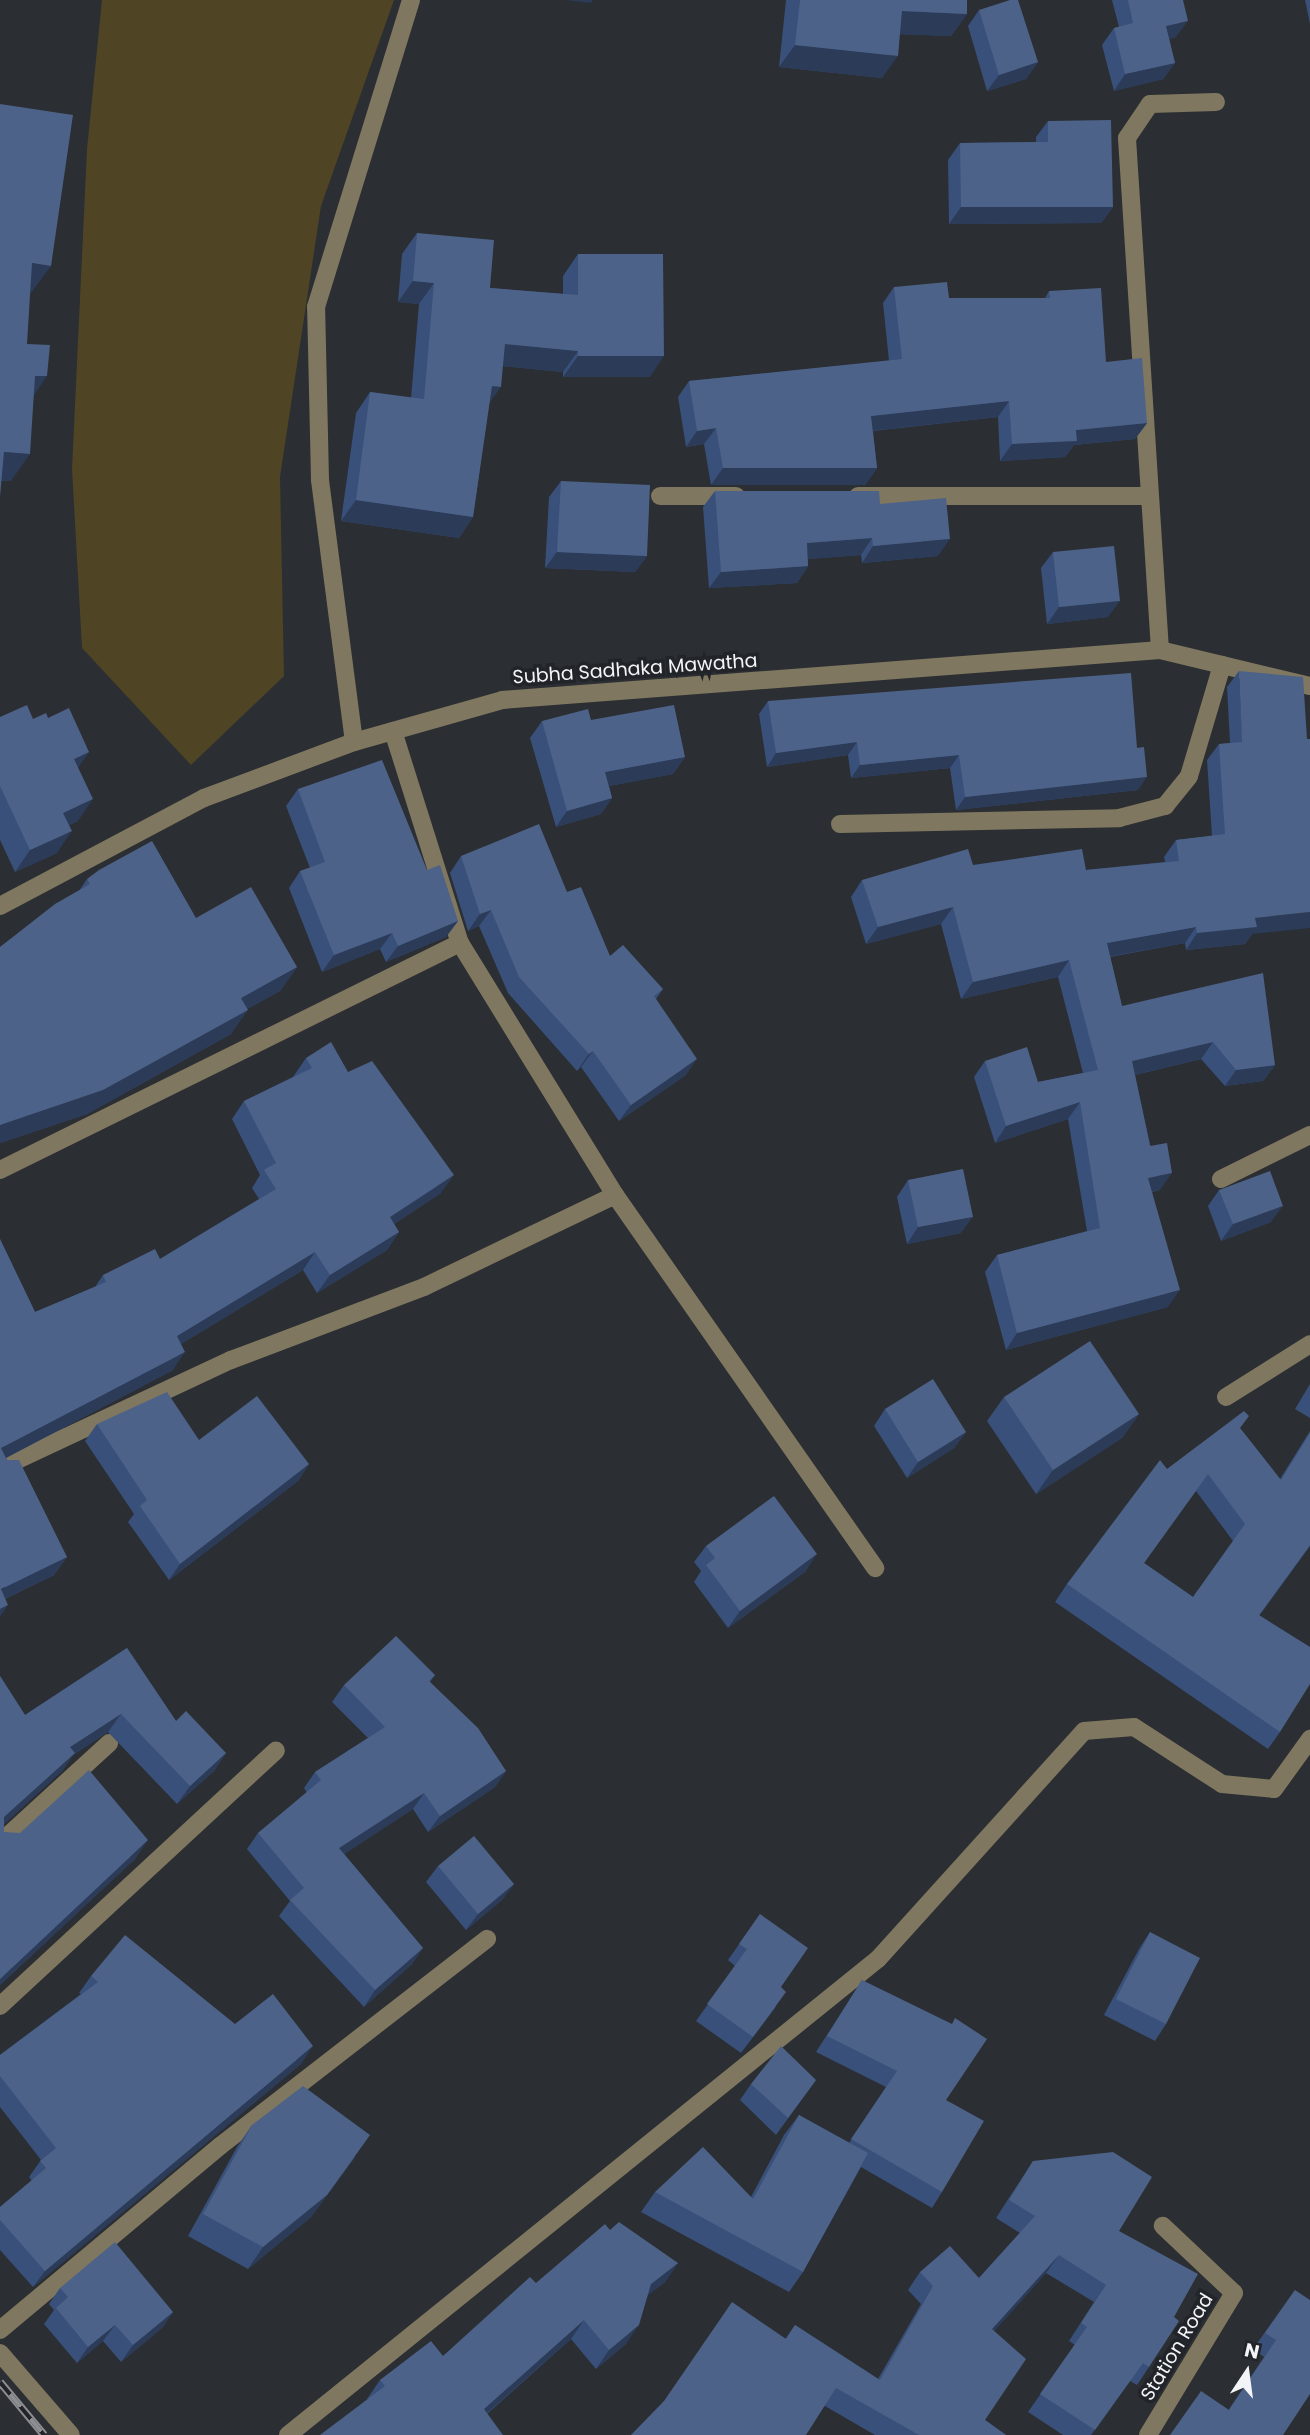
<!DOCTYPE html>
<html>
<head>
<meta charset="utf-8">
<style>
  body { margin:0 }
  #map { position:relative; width:1310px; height:2435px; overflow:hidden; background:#2b2e32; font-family:Poppins,sans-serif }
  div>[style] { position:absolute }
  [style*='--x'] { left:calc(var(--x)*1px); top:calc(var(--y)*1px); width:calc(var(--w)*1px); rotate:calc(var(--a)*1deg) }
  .green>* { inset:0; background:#4f4524 }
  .minor>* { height:18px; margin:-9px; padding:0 9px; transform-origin:9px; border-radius:9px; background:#7f775f }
  .rail>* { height:8px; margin-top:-4px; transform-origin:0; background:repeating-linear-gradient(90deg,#212428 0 16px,#8c8e92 0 32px); box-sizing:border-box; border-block:2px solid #8c8e92 }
  .wall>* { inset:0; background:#39507a }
  .shaded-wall>* { inset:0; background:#2b3b58 }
  .building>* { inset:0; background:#4d6288 }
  span { translate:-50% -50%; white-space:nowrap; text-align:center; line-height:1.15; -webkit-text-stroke:7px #212428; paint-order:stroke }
  .street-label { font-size:19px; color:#f2f4f7 }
  .north { position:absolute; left:1212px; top:2337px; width:70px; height:70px; -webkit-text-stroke:5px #212428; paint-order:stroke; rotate:13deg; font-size:19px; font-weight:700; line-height:28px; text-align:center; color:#f2f4f7 }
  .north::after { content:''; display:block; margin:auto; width:24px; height:32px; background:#f2f4f7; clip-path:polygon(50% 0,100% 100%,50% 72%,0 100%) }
</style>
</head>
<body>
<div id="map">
  <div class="green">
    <div style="clip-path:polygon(102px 0,394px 0,321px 206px,280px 477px,284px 676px,191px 765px,82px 648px,72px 469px,87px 149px)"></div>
  </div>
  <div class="minor">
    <div style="--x:660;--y:496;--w:76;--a:0"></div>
    <div style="--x:858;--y:496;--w:291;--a:0"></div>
    <div style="--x:1160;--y:650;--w:513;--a:-93.69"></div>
    <div style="--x:1127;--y:138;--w:41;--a:-55.9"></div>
    <div style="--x:1150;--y:104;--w:66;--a:-1.7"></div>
    <div style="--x:393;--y:731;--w:222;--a:72.5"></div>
    <div style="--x:460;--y:943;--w:296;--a:58.4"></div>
    <div style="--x:615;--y:1195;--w:455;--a:55.1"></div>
    <div style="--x:354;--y:742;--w:265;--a:-97.4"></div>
    <div style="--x:320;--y:479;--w:172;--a:-91.3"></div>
    <div style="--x:316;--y:307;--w:321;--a:-72.8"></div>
    <div style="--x:840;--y:824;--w:279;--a:-1.2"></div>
    <div style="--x:1119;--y:818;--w:48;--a:-14.6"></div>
    <div style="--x:1165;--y:806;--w:38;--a:-51"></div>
    <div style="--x:1189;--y:776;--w:116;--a:-73.4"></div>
    <div style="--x:0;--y:906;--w:231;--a:-27.9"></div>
    <div style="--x:204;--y:798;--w:160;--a:-20.5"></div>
    <div style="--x:354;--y:742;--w:154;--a:-15.8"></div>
    <div style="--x:502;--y:700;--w:660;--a:-4.35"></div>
    <div style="--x:1160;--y:650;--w:154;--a:13.5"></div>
    <div style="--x:0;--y:1170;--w:513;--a:-26.27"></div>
    <div style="--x:1221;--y:1179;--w:99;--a:-26.3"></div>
    <div style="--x:1226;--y:1397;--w:99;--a:-32.2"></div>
    <div style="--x:0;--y:1468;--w:255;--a:-25.1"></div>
    <div style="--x:231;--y:1360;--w:206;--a:-20.7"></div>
    <div style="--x:424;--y:1287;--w:212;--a:-25.7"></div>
    <div style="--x:0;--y:1843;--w:148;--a:-42.5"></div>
    <div style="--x:0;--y:2006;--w:376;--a:-42.8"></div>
    <div style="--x:0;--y:2330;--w:287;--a:-39.9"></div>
    <div style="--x:220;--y:2146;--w:338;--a:-37.8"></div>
    <div style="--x:0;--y:2353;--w:108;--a:49.1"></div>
    <div style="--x:288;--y:2435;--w:758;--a:-38.9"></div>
    <div style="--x:878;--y:1959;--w:307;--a:-47.9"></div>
    <div style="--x:1084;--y:1731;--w:50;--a:-4.6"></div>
    <div style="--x:1134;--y:1727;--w:105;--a:32.9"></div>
    <div style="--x:1222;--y:1784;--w:52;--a:5.5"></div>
    <div style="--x:1274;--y:1789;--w:62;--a:-54.2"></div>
    <div style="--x:1148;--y:2435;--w:166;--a:-58.8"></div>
    <div style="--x:1234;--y:2293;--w:98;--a:-136.7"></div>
  </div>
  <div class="rail">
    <div style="--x:0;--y:2382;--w:69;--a:50.3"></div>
  </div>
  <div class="wall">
    <div style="clip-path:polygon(786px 0,967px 0,967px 14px,951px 36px,900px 34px,882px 78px,779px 67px)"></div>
    <div style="clip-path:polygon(1112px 0,1183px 0,1176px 37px,1169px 39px,1175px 63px,1163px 79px,1114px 91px,1102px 45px,1114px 28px,1119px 27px)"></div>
    <div style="clip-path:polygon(1305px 0,1310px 0,1310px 24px)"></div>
    <div style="clip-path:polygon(979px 10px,1038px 62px,1026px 79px,987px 91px,968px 26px)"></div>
    <div style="clip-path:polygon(1048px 121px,1113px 207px,1101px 223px,949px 224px,948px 160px,960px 143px,1036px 142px,1036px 137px)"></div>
    <div style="clip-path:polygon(417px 233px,490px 288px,563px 294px,563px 276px,578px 254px,650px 377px,563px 377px,563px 372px,503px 366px,489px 404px,473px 517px,459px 538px,341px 521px,356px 413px,370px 392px,411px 398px,419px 304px,398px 302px,402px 254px)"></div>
    <div style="clip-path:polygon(894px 287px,949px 298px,1045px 298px,1049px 291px,1106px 362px,1147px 423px,1135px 439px,1074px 445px,1065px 457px,1000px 461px,998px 417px,873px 431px,877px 468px,865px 485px,711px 485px,704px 444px,686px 447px,678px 397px,689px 381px,889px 361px,883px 303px)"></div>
    <div style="clip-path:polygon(561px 481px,647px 556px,635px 572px,545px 568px,549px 497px)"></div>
    <div style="clip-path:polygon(715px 491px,880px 504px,938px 556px,862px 563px,861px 555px,808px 559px,808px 566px,797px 583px,709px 588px,703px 507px)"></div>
    <div style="clip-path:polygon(1053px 552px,1108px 617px,1047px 624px,1041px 568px)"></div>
    <div style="clip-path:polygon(1239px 671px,1252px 934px,1245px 944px,1186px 950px,1185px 943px,1110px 957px,1122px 1006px,1275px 1065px,1263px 1081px,1225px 1086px,1201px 1059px,1135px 1075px,1160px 1190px,1152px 1192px,1168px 1307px,1006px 1350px,985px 1272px,997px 1255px,1087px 1231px,1068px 1119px,995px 1143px,974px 1077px,985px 1061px,1038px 1082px,1083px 1073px,1058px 977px,961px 999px,941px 924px,866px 944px,851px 897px,862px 880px,973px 865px,1086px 870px,1165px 862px,1164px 857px,1176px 840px,1212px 836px,1207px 760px,1219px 744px,1230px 743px,1227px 687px)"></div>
    <div style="clip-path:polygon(768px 701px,1138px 790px,956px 810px,950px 768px,851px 778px,848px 755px,767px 767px,759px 714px)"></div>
    <div style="clip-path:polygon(0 717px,33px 719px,48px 718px,89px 752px,78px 767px,78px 821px,69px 825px,57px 853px,15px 872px,0 840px)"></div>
    <div style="clip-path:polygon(591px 720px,685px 757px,673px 774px,609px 786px,612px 798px,601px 814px,556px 827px,530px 738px,542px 721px)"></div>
    <div style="clip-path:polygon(298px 789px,427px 870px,458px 921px,446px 937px,386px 962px,380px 949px,322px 972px,289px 888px,300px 871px,310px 868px,286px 806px)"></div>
    <div style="clip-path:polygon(461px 856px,567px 892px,610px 956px,663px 989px,656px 999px,686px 1075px,619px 1121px,581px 1067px,577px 1071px,508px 993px,479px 926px,468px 931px,450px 873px)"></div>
    <div style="clip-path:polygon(87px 879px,196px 918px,297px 967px,280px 991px,247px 1009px,231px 1034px,87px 1114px,0 1143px,0 947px,79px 891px)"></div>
    <div style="clip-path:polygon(306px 1058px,348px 1072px,441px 1193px,394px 1224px,399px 1232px,387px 1250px,317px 1293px,303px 1270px,181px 1344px,173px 1370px,6px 1458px,67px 1557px,54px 1575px,5px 1599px,0 1239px,35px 1312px,95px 1287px,103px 1275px,160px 1259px,259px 1199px,252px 1188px,260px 1175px,232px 1119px,244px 1101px,293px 1077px)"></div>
    <div style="clip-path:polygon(908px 1180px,961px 1233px,907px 1244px,897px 1197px)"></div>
    <div style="clip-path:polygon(1219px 1190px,1271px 1222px,1221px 1241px,1208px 1206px)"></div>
    <div style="clip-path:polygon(1310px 1384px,1310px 1418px,1295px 1409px)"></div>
    <div style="clip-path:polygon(1004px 1397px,1139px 1414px,1122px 1438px,1036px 1494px,987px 1421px)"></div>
    <div style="clip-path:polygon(885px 1409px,966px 1432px,954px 1448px,907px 1478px,874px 1426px)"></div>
    <div style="clip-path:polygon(97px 1424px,199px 1440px,309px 1464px,298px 1481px,169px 1580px,128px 1522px,134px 1514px,85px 1441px)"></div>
    <div style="clip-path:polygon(evenodd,1240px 1428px,1280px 1479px,1310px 1431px,1310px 1546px,1259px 1616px,1280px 1732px,1268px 1749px,1055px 1602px,1067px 1584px,1167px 1469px,1240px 1428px,1196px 1491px,1233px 1541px,1193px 1597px,1144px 1563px,1196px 1491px)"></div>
    <div style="clip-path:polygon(706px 1546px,806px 1571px,728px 1628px,694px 1582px,701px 1571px,694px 1562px)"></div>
    <div style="clip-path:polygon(127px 1648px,176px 1721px,226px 1753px,214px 1771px,177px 1804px,108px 1732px,73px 1755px,62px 1771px,4px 1824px,4px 1832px,136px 1858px,0 1985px,0 1676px,25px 1715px)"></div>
    <div style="clip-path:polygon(435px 1675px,430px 1682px,506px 1771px,495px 1787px,428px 1832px,413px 1809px,344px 1854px,423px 1948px,412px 1964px,364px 2007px,279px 1916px,290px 1901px,247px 1849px,258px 1833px,307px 1793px,304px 1788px,315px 1772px,368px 1738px,332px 1702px,344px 1685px)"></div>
    <div style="clip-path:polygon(438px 1866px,514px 1884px,502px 1900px,466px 1930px,426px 1882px)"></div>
    <div style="clip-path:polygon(760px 1914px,781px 1987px,775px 2008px,741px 2053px,696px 2021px,735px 1966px,728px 1960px)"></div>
    <div style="clip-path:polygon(1150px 1932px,1166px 2024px,1155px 2041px,1104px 2015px,1139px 1949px)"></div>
    <div style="clip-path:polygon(91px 1976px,235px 2024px,302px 2063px,33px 2287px,0 2250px,0 2207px,32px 2181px,29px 2177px,41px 2160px,0 2107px,0 2055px,81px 1994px,79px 1993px)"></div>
    <div style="clip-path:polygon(862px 1980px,946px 2100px,942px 2192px,932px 2208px,861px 2167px,803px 2272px,789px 2292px,641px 2212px,655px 2192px,751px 2197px,784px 2135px,799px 2115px,849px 2143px,886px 2087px,816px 2052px)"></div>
    <div style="clip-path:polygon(816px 2080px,776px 2135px,740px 2100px,751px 2084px)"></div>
    <div style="clip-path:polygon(252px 2125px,355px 2157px,311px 2217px,248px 2269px,188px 2236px,237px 2147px)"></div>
    <div style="clip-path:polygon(1033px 2161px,1119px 2231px,1174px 2317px,1149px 2367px,1137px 2385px,1130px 2381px,1091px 2435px,1063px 2435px,1028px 2412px,1075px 2345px,1069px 2341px,1094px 2302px,1046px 2273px,994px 2331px,985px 2420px,1006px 2435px,875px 2435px,825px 2406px,663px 2402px,786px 2338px,795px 2325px,878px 2379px,921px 2304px,908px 2290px,920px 2272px,979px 2278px,1020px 2233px,996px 2218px)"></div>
    <div style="clip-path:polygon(610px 2230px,678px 2263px,665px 2282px,648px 2295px,626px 2344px,596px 2369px,571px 2339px,487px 2414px,367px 2399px,380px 2380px,443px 2356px,536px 2283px)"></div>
    <div style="clip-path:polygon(60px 2288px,173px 2312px,162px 2328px,121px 2362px,103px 2341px,77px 2363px,44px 2324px,54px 2310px,49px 2304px)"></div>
    <div style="clip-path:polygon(1295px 2290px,1283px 2435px,1229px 2409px,1264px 2357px,1253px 2349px)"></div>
  </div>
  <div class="shaded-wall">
    <div style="clip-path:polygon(566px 0,593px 0,591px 3px)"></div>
    <div style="clip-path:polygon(902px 11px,967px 14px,951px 36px,887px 34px)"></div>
    <div style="clip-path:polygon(1188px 21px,1176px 37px,1154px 43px,1166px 26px)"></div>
    <div style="clip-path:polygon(795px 45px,898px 56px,882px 78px,779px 67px)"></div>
    <div style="clip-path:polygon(1038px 62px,1026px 79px,987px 91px,999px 75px)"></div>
    <div style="clip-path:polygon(1175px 63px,1163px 79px,1114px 91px,1125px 74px)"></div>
    <div style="clip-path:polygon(961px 207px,1113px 207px,1101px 223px,949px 224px)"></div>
    <div style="clip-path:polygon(32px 263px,51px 266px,31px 293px,13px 291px)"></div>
    <div style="clip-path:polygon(413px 281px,434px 283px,419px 304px,398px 302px)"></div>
    <div style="clip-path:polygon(505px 344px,578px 351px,563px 372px,490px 365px)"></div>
    <div style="clip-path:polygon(578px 356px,664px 356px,650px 377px,563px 377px)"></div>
    <div style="clip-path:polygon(35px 376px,47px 376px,28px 404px)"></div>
    <div style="clip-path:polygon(492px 386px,501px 387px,486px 408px)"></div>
    <div style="clip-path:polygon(1009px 401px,998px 417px,860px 432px,871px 416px)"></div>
    <div style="clip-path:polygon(1147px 423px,1135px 439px,1074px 445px,1065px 457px,1000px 461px,1012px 444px,1076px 430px)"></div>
    <div style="clip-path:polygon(716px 428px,704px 444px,686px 447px,697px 431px)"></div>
    <div style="clip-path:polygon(4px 452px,30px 454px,11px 481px,0 481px)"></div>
    <div style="clip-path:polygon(723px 468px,877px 468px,865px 485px,711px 485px)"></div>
    <div style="clip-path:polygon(356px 500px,473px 517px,459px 538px,341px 521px)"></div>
    <div style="clip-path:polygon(872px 538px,861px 555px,796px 560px,807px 543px)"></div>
    <div style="clip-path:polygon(950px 539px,938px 556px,862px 563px,873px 546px)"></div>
    <div style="clip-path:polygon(557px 552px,647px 556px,635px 572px,545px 568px)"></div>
    <div style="clip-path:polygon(808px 566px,797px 583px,709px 588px,721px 572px)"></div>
    <div style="clip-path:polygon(1120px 601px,1108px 617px,1047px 624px,1059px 607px)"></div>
    <div style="clip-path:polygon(857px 742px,848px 755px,767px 767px,776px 753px)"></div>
    <div style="clip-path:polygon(89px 752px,74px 774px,74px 759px)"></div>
    <div style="clip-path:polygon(959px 755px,950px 768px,851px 778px,860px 765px)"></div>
    <div style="clip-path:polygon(685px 757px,673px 774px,594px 789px,605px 772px)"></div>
    <div style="clip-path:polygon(1147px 777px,1138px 790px,956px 810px,965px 797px)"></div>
    <div style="clip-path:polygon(612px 798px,601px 814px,556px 827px,567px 811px)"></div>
    <div style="clip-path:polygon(93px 799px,78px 821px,48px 835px,63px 813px)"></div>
    <div style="clip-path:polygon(72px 831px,57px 853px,15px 872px,30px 850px)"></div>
    <div style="clip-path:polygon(953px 907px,941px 924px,866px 944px,878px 927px)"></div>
    <div style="clip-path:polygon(491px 910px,479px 926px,468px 931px,480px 914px)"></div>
    <div style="clip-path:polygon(1310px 912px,1310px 928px,1252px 934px,1245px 944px,1186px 950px,1197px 933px,1255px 918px)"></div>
    <div style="clip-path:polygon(458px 921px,446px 937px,386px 962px,398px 946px)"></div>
    <div style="clip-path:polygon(1196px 927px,1185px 943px,1095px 959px,1107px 943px)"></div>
    <div style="clip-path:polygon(392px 933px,380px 949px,322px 972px,334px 955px)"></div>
    <div style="clip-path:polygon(1069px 960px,1058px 977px,961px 999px,973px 982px)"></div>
    <div style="clip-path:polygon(297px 967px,280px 991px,224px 1022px,241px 998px)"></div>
    <div style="clip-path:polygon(248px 1010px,231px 1034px,87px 1114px,0 1143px,0 1125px)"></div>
    <div style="clip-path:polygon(1213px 1042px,1201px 1059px,1121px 1078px,1132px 1061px)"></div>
    <div style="clip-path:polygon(593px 1051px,581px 1067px,577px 1071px,589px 1054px)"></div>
    <div style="clip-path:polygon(697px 1059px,686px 1075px,619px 1121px,631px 1105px)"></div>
    <div style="clip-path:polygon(1275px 1065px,1263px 1081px,1225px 1086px,1236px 1070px)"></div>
    <div style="clip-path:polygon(1080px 1102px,1068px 1119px,995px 1143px,1006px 1126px)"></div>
    <div style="clip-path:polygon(1172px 1173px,1160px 1190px,1136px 1194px,1148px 1178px)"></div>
    <div style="clip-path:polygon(454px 1175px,441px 1193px,377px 1235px,390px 1217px)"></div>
    <div style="clip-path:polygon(1283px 1206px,1271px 1222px,1221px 1241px,1233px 1224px)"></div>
    <div style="clip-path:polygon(973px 1217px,961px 1233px,907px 1244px,918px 1227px)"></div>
    <div style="clip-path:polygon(399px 1232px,387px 1250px,317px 1293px,330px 1275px)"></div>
    <div style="clip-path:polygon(315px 1252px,303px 1270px,164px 1354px,177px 1336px)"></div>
    <div style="clip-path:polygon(1180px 1290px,1168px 1307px,1006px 1350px,1017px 1333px)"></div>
    <div style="clip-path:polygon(185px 1352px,173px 1370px,0 1461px,1px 1448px)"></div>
    <div style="clip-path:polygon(1139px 1414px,1122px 1438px,1036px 1494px,1053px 1470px)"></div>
    <div style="clip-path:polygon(966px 1432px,954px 1448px,907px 1478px,918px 1462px)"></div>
    <div style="clip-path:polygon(309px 1464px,298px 1481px,169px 1580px,180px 1564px)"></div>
    <div style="clip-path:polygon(817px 1554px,806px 1571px,728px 1628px,740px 1611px)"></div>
    <div style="clip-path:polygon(67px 1557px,54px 1575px,0 1601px,0 1590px)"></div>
    <div style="clip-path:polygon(8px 1605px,0 1617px,0 1609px)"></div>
    <div style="clip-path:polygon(121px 1714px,108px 1732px,73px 1755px,62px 1771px,0 1828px,4px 1817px,70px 1747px)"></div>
    <div style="clip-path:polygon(226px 1753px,214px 1771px,177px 1804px,190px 1786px)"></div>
    <div style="clip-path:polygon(506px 1771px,495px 1787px,428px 1832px,440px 1816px)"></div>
    <div style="clip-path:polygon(424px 1793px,413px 1809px,328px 1865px,339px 1848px)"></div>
    <div style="clip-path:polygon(148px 1840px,136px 1858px,0 1985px,0 1979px)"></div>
    <div style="clip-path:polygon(514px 1884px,502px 1900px,466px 1930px,478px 1914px)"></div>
    <div style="clip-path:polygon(423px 1948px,412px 1964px,364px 2007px,375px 1990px)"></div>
    <div style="clip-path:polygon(313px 2046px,302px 2063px,33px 2287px,45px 2271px)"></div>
    <div style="clip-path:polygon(370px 2135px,311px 2217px,248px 2269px,263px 2247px)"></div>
    <div style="clip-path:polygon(1059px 2255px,1046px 2273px,980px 2347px,992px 2329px)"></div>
    <div style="clip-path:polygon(678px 2263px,665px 2282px,638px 2303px,651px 2284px)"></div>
    <div style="clip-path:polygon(173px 2312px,162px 2328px,121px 2362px,133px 2345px)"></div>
    <div style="clip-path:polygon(584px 2320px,571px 2339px,470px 2428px,484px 2409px)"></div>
    <div style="clip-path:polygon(115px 2325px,103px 2341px,77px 2363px,88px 2347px)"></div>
    <div style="clip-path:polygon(639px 2325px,626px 2344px,596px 2369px,609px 2350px)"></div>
  </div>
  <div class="building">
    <div style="clip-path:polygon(800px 0,967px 0,967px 14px,902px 11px,898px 56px,795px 45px)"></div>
    <div style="clip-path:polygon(1010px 0,1018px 0,1038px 62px,999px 75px,979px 10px)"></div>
    <div style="clip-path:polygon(1128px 0,1183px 0,1188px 21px,1166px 26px,1175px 63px,1125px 74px,1114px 28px,1133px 23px)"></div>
    <div style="clip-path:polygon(0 104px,73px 115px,51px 266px,32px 263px,27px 344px,50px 345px,47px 376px,35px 376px,30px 454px,4px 452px,0 497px)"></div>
    <div style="clip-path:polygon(1111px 120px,1113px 207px,961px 207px,960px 143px,1048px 142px,1048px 121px)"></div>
    <div style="clip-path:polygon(417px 233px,494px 240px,490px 288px,578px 295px,578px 254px,663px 254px,664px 356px,578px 356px,578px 351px,505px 344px,501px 387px,492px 386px,473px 517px,356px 500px,370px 392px,424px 399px,434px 283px,413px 281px)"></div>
    <div style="clip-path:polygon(947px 282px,949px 298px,1050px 298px,1049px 291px,1101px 288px,1106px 362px,1142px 358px,1147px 423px,1076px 430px,1077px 441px,1012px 444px,1009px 401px,871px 416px,877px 468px,723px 468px,716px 428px,697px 431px,689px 381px,902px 359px,894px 287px)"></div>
    <div style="clip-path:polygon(561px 481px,650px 485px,647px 556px,557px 552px)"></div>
    <div style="clip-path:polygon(715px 491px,879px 491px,880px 504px,946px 498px,950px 539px,873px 546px,872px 538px,807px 543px,808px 566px,721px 572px)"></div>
    <div style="clip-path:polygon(1114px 546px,1120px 601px,1059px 607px,1053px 552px)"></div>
    <div style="clip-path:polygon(1239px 671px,1303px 677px,1307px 739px,1310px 739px,1310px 912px,1255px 918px,1257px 927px,1197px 933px,1196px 927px,1107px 943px,1122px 1006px,1263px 973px,1275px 1065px,1236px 1070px,1213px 1042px,1132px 1061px,1150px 1146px,1167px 1143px,1172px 1173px,1148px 1178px,1180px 1290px,1017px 1333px,997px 1255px,1100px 1228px,1080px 1102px,1006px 1126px,985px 1061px,1027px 1047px,1038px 1082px,1098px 1070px,1069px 960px,973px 982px,953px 907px,878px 927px,862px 880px,968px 849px,973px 865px,1082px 849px,1086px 870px,1179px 861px,1176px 840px,1225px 834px,1219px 744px,1242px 742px)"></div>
    <div style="clip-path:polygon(1131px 673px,1137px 748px,1144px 747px,1147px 777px,965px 797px,959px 755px,860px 765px,857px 742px,776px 753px,768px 701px)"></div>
    <div style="clip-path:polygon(27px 705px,33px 719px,46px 713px,48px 718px,69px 708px,89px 752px,74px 759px,93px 799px,63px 813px,72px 831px,30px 850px,0 786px,0 717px)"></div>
    <div style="clip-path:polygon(674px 705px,685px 757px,605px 772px,612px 798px,567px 811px,542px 721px,588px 709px,591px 720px)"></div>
    <div style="clip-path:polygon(382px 760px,427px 870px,440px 865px,458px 921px,398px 946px,392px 933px,334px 955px,300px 871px,325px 862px,298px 789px)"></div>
    <div style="clip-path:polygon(539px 824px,567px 892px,581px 887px,610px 956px,623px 945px,663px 989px,654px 996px,697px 1059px,631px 1105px,593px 1051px,589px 1054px,519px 977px,491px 910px,480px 914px,461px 856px)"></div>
    <div style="clip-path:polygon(152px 841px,196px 918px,251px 887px,297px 967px,241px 998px,248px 1010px,103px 1090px,0 1125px,0 947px,55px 904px,90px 884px,87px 879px,99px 870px)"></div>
    <div style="clip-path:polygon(331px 1042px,348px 1072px,372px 1061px,454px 1175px,390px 1217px,399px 1232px,330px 1275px,315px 1252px,177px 1336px,185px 1352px,1px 1448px,7px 1460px,19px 1460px,67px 1557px,1px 1589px,8px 1605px,0 1609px,0 1239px,35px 1312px,106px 1282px,103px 1275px,155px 1249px,160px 1259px,276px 1189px,264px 1170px,276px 1163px,244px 1101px,312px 1068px,306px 1058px)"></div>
    <div style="clip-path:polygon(963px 1169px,973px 1217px,918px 1227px,908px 1180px)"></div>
    <div style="clip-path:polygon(1270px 1171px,1283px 1206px,1233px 1224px,1219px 1190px)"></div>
    <div style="clip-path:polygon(1090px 1341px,1139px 1414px,1053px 1470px,1004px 1397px)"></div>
    <div style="clip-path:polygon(933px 1379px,966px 1432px,918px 1462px,885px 1409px)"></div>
    <div style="clip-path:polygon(167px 1392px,199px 1440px,257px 1396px,309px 1464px,180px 1564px,140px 1506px,147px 1500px,97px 1424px)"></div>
    <div style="clip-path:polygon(evenodd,1244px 1411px,1249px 1416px,1240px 1428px,1281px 1480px,1310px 1433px,1310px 1545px,1259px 1615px,1310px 1647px,1310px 1684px,1280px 1732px,1067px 1584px,1160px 1460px,1167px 1469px,1244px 1411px,1208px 1474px,1245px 1524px,1193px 1597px,1144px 1563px,1208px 1474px)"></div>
    <div style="clip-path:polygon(774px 1496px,817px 1554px,740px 1611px,706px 1565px,715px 1558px,706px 1546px)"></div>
    <div style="clip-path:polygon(396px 1636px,435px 1675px,429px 1681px,478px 1728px,506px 1771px,440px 1816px,424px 1793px,339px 1848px,423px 1948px,375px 1990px,290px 1900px,304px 1888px,258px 1833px,321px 1780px,315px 1772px,385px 1727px,344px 1685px)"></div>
    <div style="clip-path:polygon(127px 1648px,176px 1721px,186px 1711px,226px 1753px,190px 1786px,121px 1714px,70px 1747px,75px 1753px,4px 1817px,4px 1832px,20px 1833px,89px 1770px,148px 1840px,0 1979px,0 1676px,25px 1715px)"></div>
    <div style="clip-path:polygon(474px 1836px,514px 1884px,478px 1914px,438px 1866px)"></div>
    <div style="clip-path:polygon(760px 1914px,808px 1948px,781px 1987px,786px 1992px,753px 2037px,707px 2004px,747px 1949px,739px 1944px)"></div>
    <div style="clip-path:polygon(1150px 1932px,1200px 1958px,1166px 2024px,1116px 1999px)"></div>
    <div style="clip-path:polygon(125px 1935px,235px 2024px,273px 1994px,313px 2046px,45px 2271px,0 2220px,0 2207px,46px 2168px,40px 2161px,56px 2148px,0 2076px,0 2055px,98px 1982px,91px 1976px)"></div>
    <div style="clip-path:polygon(862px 1980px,952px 2024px,955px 2018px,987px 2039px,946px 2100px,984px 2121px,942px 2192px,851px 2139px,897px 2071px,827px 2036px)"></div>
    <div style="clip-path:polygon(781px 2046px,816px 2080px,788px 2118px,751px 2084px)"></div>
    <div style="clip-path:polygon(303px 2086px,370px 2135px,327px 2195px,263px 2247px,203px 2214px,252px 2125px)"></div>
    <div style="clip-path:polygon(799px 2115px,868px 2153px,803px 2272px,655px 2192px,703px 2147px,753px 2199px)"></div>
    <div style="clip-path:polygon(1113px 2152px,1152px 2177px,1119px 2231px,1198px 2274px,1174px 2317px,1179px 2321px,1149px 2367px,1143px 2363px,1095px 2430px,1040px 2394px,1087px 2327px,1081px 2323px,1106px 2285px,1059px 2255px,992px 2329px,1026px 2359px,985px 2420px,1006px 2435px,919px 2435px,836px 2388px,806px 2435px,631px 2435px,664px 2401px,732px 2302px,786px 2339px,795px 2325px,880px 2380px,933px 2286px,920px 2272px,950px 2246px,979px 2278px,1035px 2216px,1009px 2200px,1033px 2161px)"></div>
    <div style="clip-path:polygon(619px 2222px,678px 2263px,651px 2284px,639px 2325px,609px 2350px,584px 2320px,484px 2409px,503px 2435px,320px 2435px,385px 2386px,380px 2380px,431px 2341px,443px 2356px,530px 2277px,536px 2283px,605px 2224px,610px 2230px)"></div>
    <div style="clip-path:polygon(115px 2242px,173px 2312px,133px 2345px,115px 2325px,88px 2347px,56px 2308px,68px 2297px,60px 2288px)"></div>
    <div style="clip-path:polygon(1295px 2290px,1310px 2300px,1310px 2394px,1283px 2435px,1170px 2435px,1201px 2391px,1229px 2410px,1276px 2340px,1265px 2333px)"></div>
  </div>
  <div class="street-label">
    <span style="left:635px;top:669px;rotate:-4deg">Subha Sadhaka Mawatha</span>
    <span style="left:1177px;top:2347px;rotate:-59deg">Station Road</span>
  </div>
  <div class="north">N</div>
</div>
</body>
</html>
